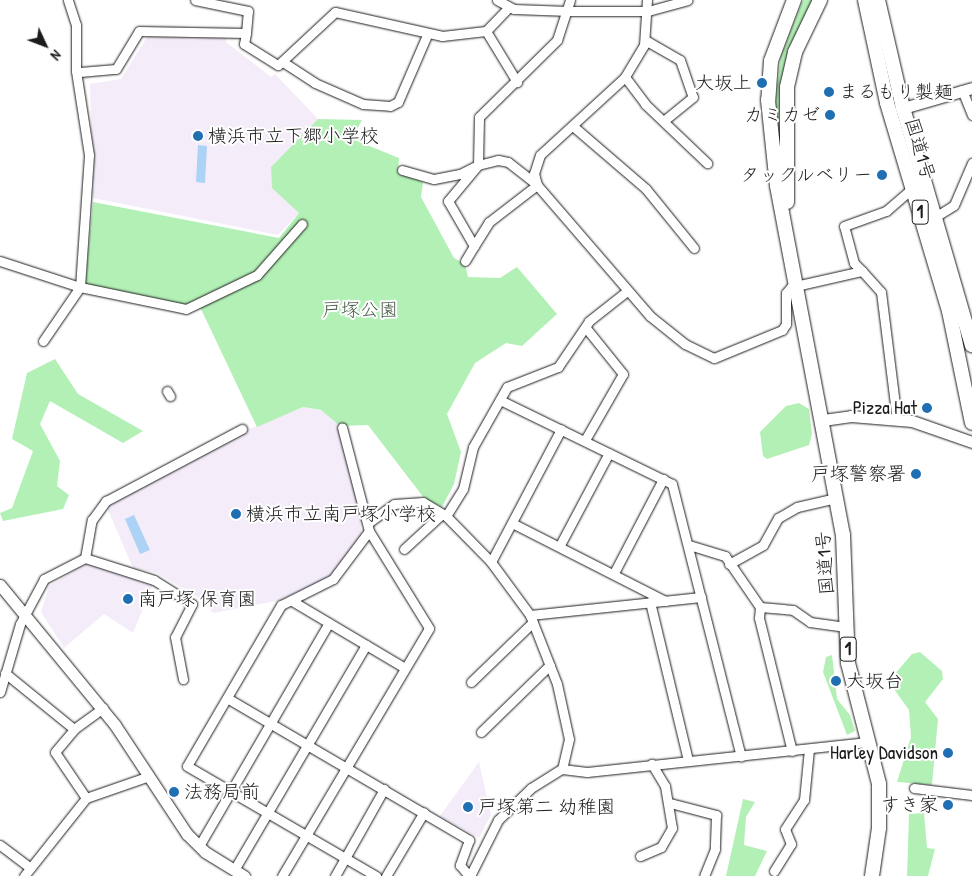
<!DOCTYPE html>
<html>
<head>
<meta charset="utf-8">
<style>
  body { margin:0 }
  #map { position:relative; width:972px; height:876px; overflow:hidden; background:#fff; font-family:"Patrick Hand","Klee One",sans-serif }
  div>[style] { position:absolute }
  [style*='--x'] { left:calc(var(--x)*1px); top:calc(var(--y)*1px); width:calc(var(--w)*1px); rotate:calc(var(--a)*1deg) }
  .built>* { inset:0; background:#f5ecfa }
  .green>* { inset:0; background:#b3f0b6 }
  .water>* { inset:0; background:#acd3f6 }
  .roads { filter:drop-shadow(0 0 1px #1c1c1c) drop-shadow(0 0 1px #1c1c1c) }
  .minor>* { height:9px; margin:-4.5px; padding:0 4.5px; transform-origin:4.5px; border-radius:4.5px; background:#fff }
  .tertiary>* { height:11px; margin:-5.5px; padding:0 5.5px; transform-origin:5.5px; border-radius:5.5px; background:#fff }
  .trunk>* { height:14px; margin:-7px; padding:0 7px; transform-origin:7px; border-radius:7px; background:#fff }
  .dots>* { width:14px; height:14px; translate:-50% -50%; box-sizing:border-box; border:2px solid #fff; border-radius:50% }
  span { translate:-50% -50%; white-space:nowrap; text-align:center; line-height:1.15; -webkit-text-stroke:4px #fff; paint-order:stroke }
  .shield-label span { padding:1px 4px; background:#fff; border:1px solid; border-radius:4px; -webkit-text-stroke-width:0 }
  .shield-label { font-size:18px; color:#1c1c1c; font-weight:700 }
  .poi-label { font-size:19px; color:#1c1c1c }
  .right { translate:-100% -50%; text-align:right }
  .left { translate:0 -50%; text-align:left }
  .street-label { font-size:19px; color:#1c1c1c }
  .park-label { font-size:19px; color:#495c4a }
  .north { position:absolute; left:20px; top:20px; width:50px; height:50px; -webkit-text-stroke:4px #fff; paint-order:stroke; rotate:133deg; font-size:14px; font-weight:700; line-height:20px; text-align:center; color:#1c1c1c }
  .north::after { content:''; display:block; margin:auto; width:18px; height:22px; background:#1c1c1c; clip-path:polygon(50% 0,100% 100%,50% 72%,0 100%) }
</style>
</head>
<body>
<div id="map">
  <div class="built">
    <div style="clip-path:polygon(147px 37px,226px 37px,226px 42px,271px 77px,275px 74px,318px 119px,271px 167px,273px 188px,299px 213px,278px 235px,93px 198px,90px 84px,121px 79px)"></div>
    <div style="clip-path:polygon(303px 407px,323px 411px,340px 426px,364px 521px,360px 522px,362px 536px,328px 580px,281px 600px,213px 613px,202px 600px,157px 573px,133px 568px,107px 508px,110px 505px,230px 437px)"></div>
    <div style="clip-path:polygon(88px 562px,153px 584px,133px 633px,104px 614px,64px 648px,41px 612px,49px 586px)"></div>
    <div style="clip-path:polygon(479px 762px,491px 815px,479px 838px,440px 816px)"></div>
  </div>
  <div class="green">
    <div style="clip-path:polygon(803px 0,815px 0,781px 84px,778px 130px,774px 109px,781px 56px)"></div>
    <div style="clip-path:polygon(318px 119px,362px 120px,352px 139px,399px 158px,398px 170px,423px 182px,421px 197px,454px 258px,465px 264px,468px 277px,500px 278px,517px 267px,557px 314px,522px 346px,506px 343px,475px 363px,447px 414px,461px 452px,454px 484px,442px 507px,424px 498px,368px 425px,340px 426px,321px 410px,303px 407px,257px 427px,201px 309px,85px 285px,93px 202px,279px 238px,299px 213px,272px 188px,271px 167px)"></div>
    <div style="clip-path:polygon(55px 359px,78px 394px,143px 431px,123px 443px,50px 401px,40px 424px,60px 461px,57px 486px,69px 495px,63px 509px,3px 521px,0 513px,12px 508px,33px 451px,12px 439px,27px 373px)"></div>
    <div style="clip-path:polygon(799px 403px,809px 409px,812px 434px,809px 445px,767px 459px,763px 456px,760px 432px,786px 406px)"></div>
    <div style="clip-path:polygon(920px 652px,942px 671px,943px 679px,925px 702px,938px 719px,932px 785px,897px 782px,911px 737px,909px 710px,886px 678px,893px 676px,912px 654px)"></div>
    <div style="clip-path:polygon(832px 655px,837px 699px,850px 715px,855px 731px,847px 735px,823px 672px,826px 657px)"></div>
    <div style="clip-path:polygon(743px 799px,755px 802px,746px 817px,744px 845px,767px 851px,755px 876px,726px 876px)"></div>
    <div style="clip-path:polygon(924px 813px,927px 848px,935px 849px,928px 876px,907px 876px,909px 814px)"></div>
  </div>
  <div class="water">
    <div style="clip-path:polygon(198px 145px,207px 146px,205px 183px,196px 182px)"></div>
    <div style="clip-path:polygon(134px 515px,150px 550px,140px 554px,125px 519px)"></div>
  </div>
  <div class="roads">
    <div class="minor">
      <div style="--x:497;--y:0;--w:19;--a:28"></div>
      <div style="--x:514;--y:9;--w:55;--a:2.1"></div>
      <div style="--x:569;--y:11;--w:79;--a:0"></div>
      <div style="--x:648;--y:11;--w:41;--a:-15.4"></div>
      <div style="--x:647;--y:0;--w:45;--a:93.8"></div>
      <div style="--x:644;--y:45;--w:37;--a:121"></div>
      <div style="--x:625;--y:77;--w:115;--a:137.5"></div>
      <div style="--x:540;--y:155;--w:19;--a:108"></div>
      <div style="--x:534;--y:173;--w:12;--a:76"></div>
      <div style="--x:537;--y:185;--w:173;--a:49.2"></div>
      <div style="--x:650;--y:316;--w:45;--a:38.7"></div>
      <div style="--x:685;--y:344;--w:32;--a:26"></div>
      <div style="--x:714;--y:358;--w:74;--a:-22.4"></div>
      <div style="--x:782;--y:330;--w:7;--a:-56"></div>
      <div style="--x:786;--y:324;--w:31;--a:-90"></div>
      <div style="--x:786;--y:293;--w:8;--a:-50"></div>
      <div style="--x:791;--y:287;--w:73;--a:-12.7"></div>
      <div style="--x:862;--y:271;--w:28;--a:48"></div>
      <div style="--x:881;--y:292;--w:129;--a:82.9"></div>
      <div style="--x:486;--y:31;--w:60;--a:58.7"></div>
      <div style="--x:246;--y:33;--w:11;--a:100"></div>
      <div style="--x:244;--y:44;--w:40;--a:32"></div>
      <div style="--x:278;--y:65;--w:78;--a:-42.9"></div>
      <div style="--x:335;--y:12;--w:110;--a:12.6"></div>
      <div style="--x:442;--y:36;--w:44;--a:-6.5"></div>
      <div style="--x:486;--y:31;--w:32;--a:-46"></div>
      <div style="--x:645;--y:40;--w:40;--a:29.7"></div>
      <div style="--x:680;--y:60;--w:39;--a:71"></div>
      <div style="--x:693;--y:97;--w:36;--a:141"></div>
      <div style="--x:283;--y:62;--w:38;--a:33"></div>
      <div style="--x:315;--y:83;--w:52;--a:23.6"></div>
      <div style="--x:363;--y:104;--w:27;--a:4"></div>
      <div style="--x:390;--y:106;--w:9;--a:-27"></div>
      <div style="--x:398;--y:102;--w:73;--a:-66.6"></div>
      <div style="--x:80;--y:72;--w:36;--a:-5"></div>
      <div style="--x:116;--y:69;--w:44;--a:-58.8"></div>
      <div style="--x:139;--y:31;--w:107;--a:1.1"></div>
      <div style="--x:246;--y:33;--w:22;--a:-85"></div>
      <div style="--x:248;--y:11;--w:54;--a:-168.3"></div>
      <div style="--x:625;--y:77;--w:34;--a:53"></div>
      <div style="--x:645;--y:104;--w:86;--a:43.6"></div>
      <div style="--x:962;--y:90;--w:27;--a:68"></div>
      <div style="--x:574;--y:127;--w:95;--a:40.7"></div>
      <div style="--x:646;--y:189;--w:76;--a:50.9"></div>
      <div style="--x:402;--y:170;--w:33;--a:16"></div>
      <div style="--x:434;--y:179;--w:26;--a:-11"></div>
      <div style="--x:460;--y:174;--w:20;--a:-27"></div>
      <div style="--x:478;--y:165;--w:21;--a:-14"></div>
      <div style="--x:498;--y:160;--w:10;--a:11"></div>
      <div style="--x:508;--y:162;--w:37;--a:38"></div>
      <div style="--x:537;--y:185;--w:61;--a:142.4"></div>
      <div style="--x:489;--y:222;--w:28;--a:122"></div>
      <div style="--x:474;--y:246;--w:52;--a:-120"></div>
      <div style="--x:448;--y:201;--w:47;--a:-50.2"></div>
      <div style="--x:478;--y:165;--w:48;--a:-88.8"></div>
      <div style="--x:479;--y:117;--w:110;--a:-44.6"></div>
      <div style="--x:557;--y:40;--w:42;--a:-72"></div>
      <div style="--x:935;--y:217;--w:22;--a:-32"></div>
      <div style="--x:954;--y:205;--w:46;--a:-66.8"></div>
      <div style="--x:0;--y:261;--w:84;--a:18"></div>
      <div style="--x:80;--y:287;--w:108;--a:11.7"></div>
      <div style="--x:186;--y:309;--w:79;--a:-25.6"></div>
      <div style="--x:257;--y:275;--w:68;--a:-48.6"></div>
      <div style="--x:465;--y:261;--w:17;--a:-59"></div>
      <div style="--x:862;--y:271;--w:11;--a:-135"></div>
      <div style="--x:854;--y:263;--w:38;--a:-105"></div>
      <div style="--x:844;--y:226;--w:45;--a:-19.7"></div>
      <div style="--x:886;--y:211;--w:35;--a:-41"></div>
      <div style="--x:43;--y:341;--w:65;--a:-55.6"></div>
      <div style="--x:80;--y:287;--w:132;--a:-86.1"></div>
      <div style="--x:89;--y:155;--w:85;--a:-98.8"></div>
      <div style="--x:76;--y:71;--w:46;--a:-90"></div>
      <div style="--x:76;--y:25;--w:26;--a:-108"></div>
      <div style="--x:167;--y:391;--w:6;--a:59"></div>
      <div style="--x:500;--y:400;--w:191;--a:26"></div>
      <div style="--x:672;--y:484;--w:281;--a:75.8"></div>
      <div style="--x:585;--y:440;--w:76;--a:-60.1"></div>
      <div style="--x:623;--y:374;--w:59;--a:-128.8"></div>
      <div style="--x:446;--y:516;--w:32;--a:-58"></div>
      <div style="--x:463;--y:489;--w:43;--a:-76.6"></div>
      <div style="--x:473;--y:447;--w:69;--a:-60.5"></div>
      <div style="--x:507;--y:387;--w:55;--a:-21.4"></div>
      <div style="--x:558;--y:367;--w:55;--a:-56"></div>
      <div style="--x:589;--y:321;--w:48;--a:-38.3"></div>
      <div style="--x:368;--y:523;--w:32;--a:-36"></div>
      <div style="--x:394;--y:504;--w:29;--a:-4"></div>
      <div style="--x:423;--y:502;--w:27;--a:31"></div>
      <div style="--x:446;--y:516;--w:64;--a:45.6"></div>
      <div style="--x:491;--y:562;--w:66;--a:53.7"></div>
      <div style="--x:530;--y:615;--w:74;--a:68.6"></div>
      <div style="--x:557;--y:684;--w:56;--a:77.7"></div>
      <div style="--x:569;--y:739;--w:31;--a:103"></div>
      <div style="--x:512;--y:523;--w:172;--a:27"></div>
      <div style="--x:369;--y:531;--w:60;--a:126.9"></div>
      <div style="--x:333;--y:579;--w:58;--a:153.4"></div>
      <div style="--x:281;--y:605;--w:186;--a:120.3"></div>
      <div style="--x:187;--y:766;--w:219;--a:30.2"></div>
      <div style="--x:560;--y:545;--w:104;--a:-62"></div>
      <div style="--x:689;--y:545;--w:38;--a:17"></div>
      <div style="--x:725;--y:556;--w:62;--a:55.5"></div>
      <div style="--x:760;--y:607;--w:33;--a:5"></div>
      <div style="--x:793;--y:610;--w:21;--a:35"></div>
      <div style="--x:810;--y:622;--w:36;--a:8"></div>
      <div style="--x:404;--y:549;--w:52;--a:-42.6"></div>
      <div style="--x:85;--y:558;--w:72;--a:17.7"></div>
      <div style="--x:154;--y:580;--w:45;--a:32.3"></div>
      <div style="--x:192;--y:604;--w:37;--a:117"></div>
      <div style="--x:175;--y:637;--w:43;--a:79.2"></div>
      <div style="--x:491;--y:562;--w:150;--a:-62.2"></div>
      <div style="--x:729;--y:564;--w:39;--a:-29"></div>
      <div style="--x:763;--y:545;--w:31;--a:-61"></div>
      <div style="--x:778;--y:518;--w:22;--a:-30"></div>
      <div style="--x:797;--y:507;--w:40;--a:-13"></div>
      <div style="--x:615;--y:571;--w:104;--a:-62.4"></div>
      <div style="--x:292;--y:601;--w:131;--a:30.7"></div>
      <div style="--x:650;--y:602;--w:163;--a:76.5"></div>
      <div style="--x:760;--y:607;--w:11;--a:95"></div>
      <div style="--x:759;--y:618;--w:137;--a:76.1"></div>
      <div style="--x:530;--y:615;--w:172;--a:-6"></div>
      <div style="--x:5;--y:673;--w:89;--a:39.1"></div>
      <div style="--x:471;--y:682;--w:86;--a:-44.1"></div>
      <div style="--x:0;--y:692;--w:71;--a:-73.6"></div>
      <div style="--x:20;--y:624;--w:51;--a:-61.9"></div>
      <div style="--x:44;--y:579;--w:46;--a:-27.1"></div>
      <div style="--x:85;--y:558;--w:39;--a:-80"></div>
      <div style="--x:92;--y:520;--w:24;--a:-54"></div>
      <div style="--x:106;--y:501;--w:154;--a:-27.9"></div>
      <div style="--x:227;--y:698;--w:281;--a:30.4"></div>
      <div style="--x:469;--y:840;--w:27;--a:110"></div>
      <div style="--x:460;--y:865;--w:14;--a:51"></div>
      <div style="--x:481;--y:732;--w:96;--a:-44.2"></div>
      <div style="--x:914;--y:788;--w:58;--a:6.9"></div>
      <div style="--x:86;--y:798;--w:55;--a:-124"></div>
      <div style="--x:55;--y:752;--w:30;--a:-50"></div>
      <div style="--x:74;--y:729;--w:36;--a:-36"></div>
      <div style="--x:670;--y:803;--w:48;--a:14.6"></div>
      <div style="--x:716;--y:815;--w:34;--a:92"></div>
      <div style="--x:715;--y:849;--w:29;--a:112"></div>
      <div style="--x:0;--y:845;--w:38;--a:37"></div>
      <div style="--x:199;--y:846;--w:258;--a:-59.8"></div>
      <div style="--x:640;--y:856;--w:23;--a:-23"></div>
      <div style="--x:661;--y:847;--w:22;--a:-60"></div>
      <div style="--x:672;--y:828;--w:43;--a:-99.5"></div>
      <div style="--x:665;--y:786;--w:26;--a:-121"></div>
      <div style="--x:234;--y:870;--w:261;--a:-59.6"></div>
      <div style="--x:774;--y:871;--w:32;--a:-58"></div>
      <div style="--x:791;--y:844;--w:16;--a:-112"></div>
      <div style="--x:785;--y:829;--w:35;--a:-57"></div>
      <div style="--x:804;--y:800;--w:51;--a:-84.4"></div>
      <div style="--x:24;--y:876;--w:100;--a:-51.5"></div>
      <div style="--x:86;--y:798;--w:67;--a:-19.2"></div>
      <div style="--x:282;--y:876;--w:288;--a:-59.3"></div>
      <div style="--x:429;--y:628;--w:114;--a:-121.7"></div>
      <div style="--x:369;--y:531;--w:107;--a:-104.6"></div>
      <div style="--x:335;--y:876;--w:100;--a:-60.6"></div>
      <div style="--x:386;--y:876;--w:74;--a:-59.3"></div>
      <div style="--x:470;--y:876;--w:63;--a:-63.4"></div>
      <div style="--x:498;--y:820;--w:46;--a:-44.1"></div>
      <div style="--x:531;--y:788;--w:36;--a:-32"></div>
      <div style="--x:562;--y:769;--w:25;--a:7"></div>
      <div style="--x:587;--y:772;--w:282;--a:-6.1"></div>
    </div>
    <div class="tertiary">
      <div style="--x:903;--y:108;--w:72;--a:-16.2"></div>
      <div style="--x:823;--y:420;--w:28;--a:-8"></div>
      <div style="--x:851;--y:416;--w:61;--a:4.7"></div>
      <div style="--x:912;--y:421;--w:64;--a:19.3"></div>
      <div style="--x:0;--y:585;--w:181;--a:50.6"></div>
      <div style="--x:115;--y:725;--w:131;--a:56.6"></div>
      <div style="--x:187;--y:834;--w:25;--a:45"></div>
      <div style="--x:205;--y:852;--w:46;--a:31.6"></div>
    </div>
    <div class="trunk">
      <div style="--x:794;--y:0;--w:65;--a:110.7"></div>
      <div style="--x:771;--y:61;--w:39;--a:94"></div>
      <div style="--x:768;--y:100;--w:86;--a:84"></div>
      <div style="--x:777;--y:186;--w:355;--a:79.3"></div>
      <div style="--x:843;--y:535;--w:128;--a:87.8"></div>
      <div style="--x:848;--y:663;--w:125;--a:75.6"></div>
      <div style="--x:879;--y:784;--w:44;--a:90"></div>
      <div style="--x:879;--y:828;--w:49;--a:98.3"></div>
      <div style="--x:865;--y:0;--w:105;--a:77.9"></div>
      <div style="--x:887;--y:103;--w:217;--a:73.4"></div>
      <div style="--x:949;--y:311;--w:114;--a:78.4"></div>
      <div style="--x:878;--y:0;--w:111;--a:77"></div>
      <div style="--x:903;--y:108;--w:247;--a:73.8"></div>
      <div style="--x:787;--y:202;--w:115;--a:-90"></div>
      <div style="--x:787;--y:87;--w:36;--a:-77"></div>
      <div style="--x:795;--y:52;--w:58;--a:-64.3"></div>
    </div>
  </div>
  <div class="dots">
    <div style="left:762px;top:83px;background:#1f6fb2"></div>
    <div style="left:829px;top:92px;background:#1f6fb2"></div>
    <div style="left:830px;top:115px;background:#1f6fb2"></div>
    <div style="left:198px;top:136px;background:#1f6fb2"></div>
    <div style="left:882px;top:175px;background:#1f6fb2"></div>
    <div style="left:927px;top:408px;background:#1f6fb2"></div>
    <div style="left:916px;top:474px;background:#1f6fb2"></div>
    <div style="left:236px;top:514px;background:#1f6fb2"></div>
    <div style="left:128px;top:599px;background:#1f6fb2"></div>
    <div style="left:836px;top:681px;background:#1f6fb2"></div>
    <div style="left:948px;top:753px;background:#1f6fb2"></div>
    <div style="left:174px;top:792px;background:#1f6fb2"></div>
    <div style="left:948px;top:805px;background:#1f6fb2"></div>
    <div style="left:468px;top:807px;background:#1f6fb2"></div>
  </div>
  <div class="shield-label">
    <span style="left:920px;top:212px">1</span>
    <span style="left:848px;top:649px">1</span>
  </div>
  <div class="poi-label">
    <span class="right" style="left:752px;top:83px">大坂上</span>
    <span class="left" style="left:839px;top:92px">まるもり製麺</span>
    <span class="right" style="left:820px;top:115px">カミカゼ</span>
    <span class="left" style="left:208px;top:136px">横浜市立下郷小学校</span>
    <span class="right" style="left:872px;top:175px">タックルベリー</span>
    <span class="right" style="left:917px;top:408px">Pizza Hat</span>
    <span class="right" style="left:906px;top:474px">戸塚警察署</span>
    <span class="left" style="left:246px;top:514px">横浜市立南戸塚小学校</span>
    <span class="left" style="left:138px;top:599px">南戸塚 保育園</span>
    <span class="left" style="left:846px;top:681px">大坂台</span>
    <span class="right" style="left:938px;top:753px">Harley Davidson</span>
    <span class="left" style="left:184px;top:792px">法務局前</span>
    <span class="right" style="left:938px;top:805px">すき家</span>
    <span class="left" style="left:478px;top:807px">戸塚第二 幼稚園</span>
  </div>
  <div class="street-label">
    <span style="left:920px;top:149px;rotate:74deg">国道1号</span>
    <span style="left:825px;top:563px;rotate:-94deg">国道1号</span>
  </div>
  <div class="park-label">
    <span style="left:360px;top:310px">戸塚公園</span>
  </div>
  <div class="north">N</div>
</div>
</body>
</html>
